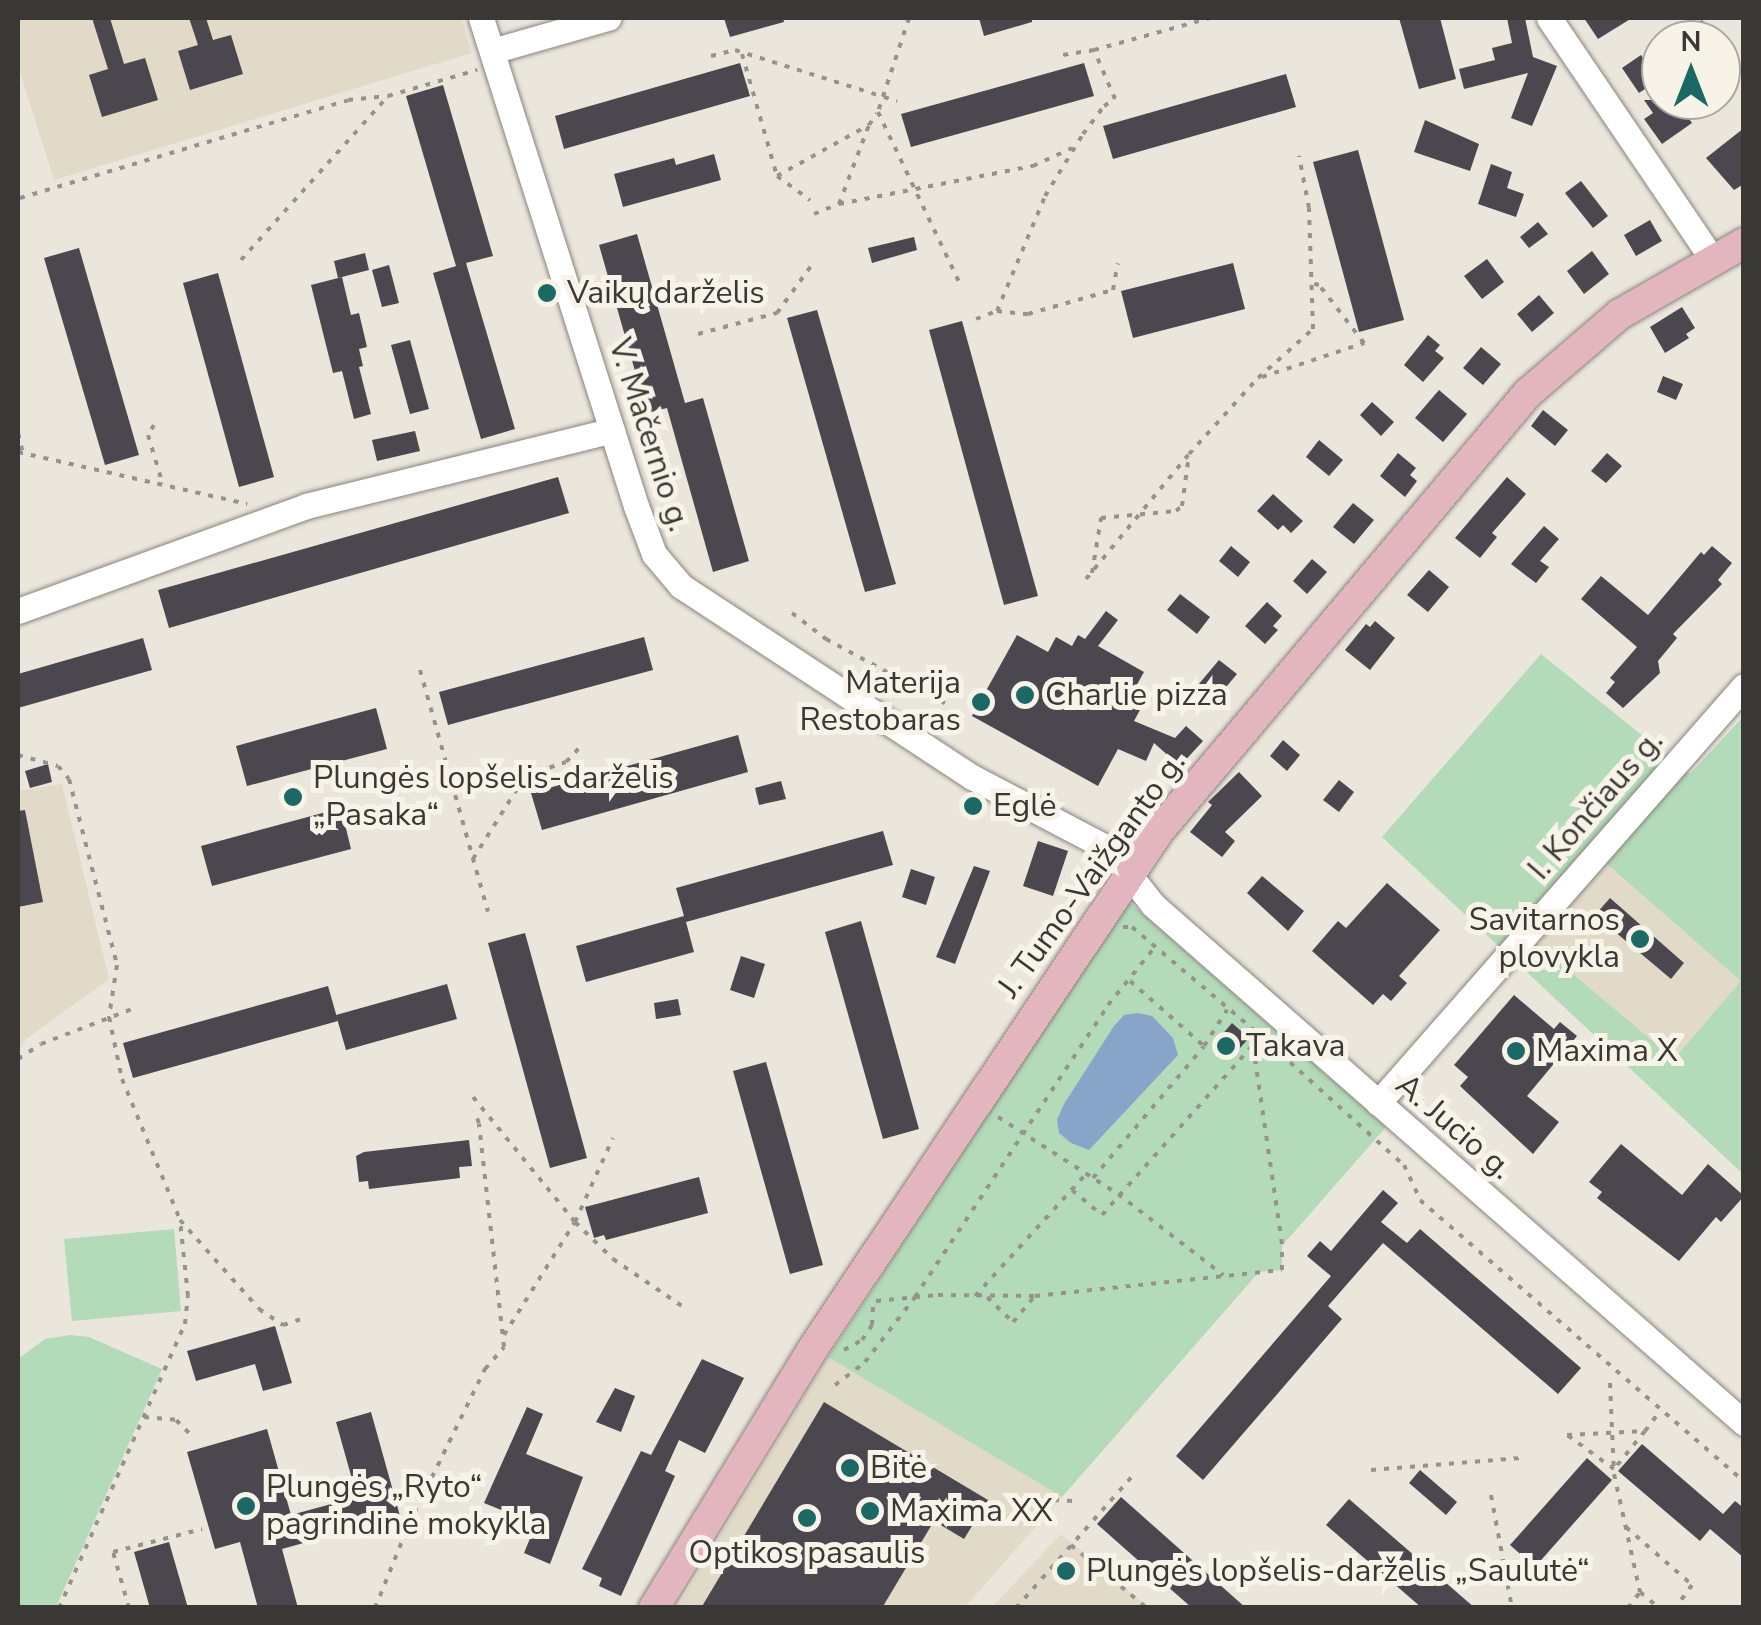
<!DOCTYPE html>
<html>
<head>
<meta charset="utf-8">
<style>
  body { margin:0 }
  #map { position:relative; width:1761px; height:1625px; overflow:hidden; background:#ebe6dc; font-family:"Nunito Sans",sans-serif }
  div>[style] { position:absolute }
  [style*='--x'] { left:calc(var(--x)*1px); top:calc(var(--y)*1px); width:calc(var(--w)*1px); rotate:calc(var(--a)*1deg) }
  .built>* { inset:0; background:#e2dac9 }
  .green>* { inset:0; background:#b3dab9 }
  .water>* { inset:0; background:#88a4c8 }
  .building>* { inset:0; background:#4a474e }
  .path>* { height:4px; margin-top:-2px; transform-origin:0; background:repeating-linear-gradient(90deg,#97938c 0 5px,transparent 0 13px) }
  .roads { filter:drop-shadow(0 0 2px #89847c) drop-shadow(0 0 2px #89847c) }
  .minor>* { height:25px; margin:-12.5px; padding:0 12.5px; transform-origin:12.5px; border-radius:12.5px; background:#fff }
  .major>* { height:30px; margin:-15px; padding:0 15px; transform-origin:15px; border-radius:15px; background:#e2b5bf }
  .dots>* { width:28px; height:28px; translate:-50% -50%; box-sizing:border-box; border:5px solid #f8f3e9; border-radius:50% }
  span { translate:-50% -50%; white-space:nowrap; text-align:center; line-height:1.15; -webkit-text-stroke:10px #f8f3e9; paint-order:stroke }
  .poi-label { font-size:32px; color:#3a3834 }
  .left { translate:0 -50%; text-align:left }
  .right { translate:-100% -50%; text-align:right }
  .street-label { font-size:32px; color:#3a3834 }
  .frame { position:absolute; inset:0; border:20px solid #3a3834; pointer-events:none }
  .north { position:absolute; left:1641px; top:20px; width:100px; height:100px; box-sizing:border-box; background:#f8f3e9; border:2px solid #aca8a1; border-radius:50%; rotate:0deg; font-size:28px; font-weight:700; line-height:40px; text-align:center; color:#3a3834 }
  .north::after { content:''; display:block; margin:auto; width:35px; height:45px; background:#1c6864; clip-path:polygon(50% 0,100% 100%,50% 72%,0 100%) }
</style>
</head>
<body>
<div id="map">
  <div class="built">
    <div style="clip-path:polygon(18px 18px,461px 18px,472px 53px,54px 180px,18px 66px)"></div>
    <div style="clip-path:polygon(62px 784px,109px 979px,25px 1040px,18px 1051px,18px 791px)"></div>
    <div style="clip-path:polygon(1601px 860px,1742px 981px,1674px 1059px,1533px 940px)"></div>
    <div style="clip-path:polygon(828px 1357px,1062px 1497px,965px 1607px,677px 1608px)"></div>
    <div style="clip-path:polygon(1061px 1534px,1148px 1607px,992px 1607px)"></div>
  </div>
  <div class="green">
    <div style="clip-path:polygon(evenodd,1541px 654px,1690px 774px,1743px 717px,1743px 1174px,1382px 837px,1541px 654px,1602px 860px,1741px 981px,1674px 1059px,1533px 940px,1602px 860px)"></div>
    <div style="clip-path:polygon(1128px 901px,1386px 1127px,1282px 1246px,1282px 1270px,1259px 1272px,1062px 1497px,828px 1357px)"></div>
    <div style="clip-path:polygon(174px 1229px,181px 1311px,72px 1321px,64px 1239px)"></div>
    <div style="clip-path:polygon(70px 1335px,89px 1337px,162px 1369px,56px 1607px,18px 1607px,18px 1359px,45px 1339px)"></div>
  </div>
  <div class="water">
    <div style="clip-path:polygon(1138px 1013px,1152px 1016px,1173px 1038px,1178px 1055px,1089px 1150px,1071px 1143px,1059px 1133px,1057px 1120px,1064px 1104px,1114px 1026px,1124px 1015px)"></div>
  </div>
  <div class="building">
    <div style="clip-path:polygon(92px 18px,110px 18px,124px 64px,145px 58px,158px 100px,102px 117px,89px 75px,108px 69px)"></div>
    <div style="clip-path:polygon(189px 18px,206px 18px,213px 40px,231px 35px,243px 74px,190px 90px,178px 51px,198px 45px)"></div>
    <div style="clip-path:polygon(724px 18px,783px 18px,784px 22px,730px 37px)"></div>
    <div style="clip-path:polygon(979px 18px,1032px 18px,1032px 22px,984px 36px)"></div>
    <div style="clip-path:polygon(1399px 18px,1440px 18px,1456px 79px,1419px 89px)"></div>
    <div style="clip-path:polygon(1507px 18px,1525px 18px,1533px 57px,1557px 66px,1532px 126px,1511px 118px,1528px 73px,1464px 89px,1459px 69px,1495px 60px,1492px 48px,1512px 43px)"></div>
    <div style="clip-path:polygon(1584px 18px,1632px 18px,1598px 39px)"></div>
    <div style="clip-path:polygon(1702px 20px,1717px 40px,1675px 40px)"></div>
    <div style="clip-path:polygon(1641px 55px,1658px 80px,1639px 93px,1622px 68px)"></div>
    <div style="clip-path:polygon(740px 63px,750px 96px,564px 149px,555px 116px)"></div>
    <div style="clip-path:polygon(1084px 63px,1094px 96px,911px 147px,901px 114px)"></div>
    <div style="clip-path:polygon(1286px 74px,1296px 107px,1113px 159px,1103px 126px)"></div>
    <div style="clip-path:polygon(443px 85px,493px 256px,466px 263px,515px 429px,481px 439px,433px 273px,463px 264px,456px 266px,406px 96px)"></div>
    <div style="clip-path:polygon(1644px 100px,1676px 100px,1692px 123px,1662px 144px,1644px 119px,1653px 113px)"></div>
    <div style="clip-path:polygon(1425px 120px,1479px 144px,1470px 171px,1414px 152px)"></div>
    <div style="clip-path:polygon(1744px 128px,1744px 184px,1734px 190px,1706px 158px)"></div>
    <div style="clip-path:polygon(1358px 150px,1404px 320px,1359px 332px,1313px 162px)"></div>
    <div style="clip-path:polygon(714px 154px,721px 180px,623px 207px,614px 174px,674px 158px,676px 165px)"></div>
    <div style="clip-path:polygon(1491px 164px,1512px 172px,1507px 188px,1524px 194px,1516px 217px,1478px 204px)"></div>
    <div style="clip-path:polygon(1581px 181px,1608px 216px,1593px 228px,1565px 193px)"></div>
    <div style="clip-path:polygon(1650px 220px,1662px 241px,1636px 256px,1624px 235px)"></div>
    <div style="clip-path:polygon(1538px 222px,1548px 234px,1529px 248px,1520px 237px)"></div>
    <div style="clip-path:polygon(637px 234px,685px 403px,703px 398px,749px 561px,713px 572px,667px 408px,647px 413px,599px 245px)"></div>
    <div style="clip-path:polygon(914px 237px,917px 250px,872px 263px,868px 248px)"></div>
    <div style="clip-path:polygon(79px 248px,139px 455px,105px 465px,44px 258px)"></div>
    <div style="clip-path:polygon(1592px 251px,1609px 274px,1584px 294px,1567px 271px)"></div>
    <div style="clip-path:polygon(365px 253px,369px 270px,338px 278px,334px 261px)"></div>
    <div style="clip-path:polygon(1487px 259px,1504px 282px,1482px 299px,1464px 276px)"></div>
    <div style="clip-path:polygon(1233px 263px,1245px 309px,1133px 338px,1121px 291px)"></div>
    <div style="clip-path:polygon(389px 265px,399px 303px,382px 307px,372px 270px)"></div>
    <div style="clip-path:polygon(218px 273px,274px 477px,239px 487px,183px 283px)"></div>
    <div style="clip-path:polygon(342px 277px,351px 315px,359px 313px,367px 347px,359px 349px,363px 366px,359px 367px,371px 414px,354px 419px,342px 371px,333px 373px,311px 285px)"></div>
    <div style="clip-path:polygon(1539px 295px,1554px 313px,1532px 332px,1517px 314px)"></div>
    <div style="clip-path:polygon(1682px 307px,1695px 328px,1686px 334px,1689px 338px,1665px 353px,1650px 327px)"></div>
    <div style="clip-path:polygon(817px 310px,896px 584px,865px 592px,787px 318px)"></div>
    <div style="clip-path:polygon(962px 321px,1038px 596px,1004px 605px,929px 330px)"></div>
    <div style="clip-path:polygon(1428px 335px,1440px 345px,1435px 351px,1444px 358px,1423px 382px,1404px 365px)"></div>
    <div style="clip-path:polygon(410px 340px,429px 409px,410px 414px,391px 345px)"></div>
    <div style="clip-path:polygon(1481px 347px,1501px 364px,1483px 385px,1463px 368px)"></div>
    <div style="clip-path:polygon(1663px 376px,1683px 384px,1676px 400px,1657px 392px)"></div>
    <div style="clip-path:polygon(1439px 390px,1467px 414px,1443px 442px,1415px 418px)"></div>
    <div style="clip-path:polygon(1372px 402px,1394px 422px,1381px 436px,1360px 415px)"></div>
    <div style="clip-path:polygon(1543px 410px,1568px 430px,1555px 446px,1531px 426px)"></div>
    <div style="clip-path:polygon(415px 431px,420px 451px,377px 461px,372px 440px)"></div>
    <div style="clip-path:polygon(1319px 440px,1343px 460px,1329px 476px,1306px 457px)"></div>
    <div style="clip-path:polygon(1398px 453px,1416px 468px,1410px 475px,1417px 481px,1405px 497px,1380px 476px)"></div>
    <div style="clip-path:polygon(1607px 453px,1622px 466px,1606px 483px,1591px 471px)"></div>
    <div style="clip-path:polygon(558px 477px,569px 513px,169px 628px,158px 590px)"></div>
    <div style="clip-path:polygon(1507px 477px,1526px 494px,1492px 533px,1497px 537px,1480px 558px,1455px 538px)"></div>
    <div style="clip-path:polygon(1273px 494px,1303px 521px,1291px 533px,1283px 525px,1278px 530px,1257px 511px)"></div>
    <div style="clip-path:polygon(1353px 503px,1374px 520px,1354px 544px,1333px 527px)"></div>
    <div style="clip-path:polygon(1544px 526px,1559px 539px,1540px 561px,1549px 567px,1536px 583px,1511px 564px)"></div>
    <div style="clip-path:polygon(1231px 546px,1250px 562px,1238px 577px,1219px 561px)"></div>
    <div style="clip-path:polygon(1712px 546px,1732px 563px,1718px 580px,1722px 584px,1673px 634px,1677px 638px,1658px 661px,1660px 673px,1623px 708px,1606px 693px,1615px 682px,1610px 678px,1637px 647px,1581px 599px,1601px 576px,1648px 615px,1701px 552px,1704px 555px)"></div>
    <div style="clip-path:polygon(1312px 559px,1327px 572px,1307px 594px,1293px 581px)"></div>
    <div style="clip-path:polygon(1429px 570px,1449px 587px,1428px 612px,1407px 595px)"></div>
    <div style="clip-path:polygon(1180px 594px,1210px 617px,1197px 634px,1167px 610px)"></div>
    <div style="clip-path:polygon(1267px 602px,1282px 616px,1273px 626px,1278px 630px,1265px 644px,1245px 626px)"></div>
    <div style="clip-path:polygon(1106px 611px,1118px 620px,1098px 646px,1144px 672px,1134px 690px,1147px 697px,1134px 721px,1175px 738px,1186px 726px,1203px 741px,1180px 766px,1154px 743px,1146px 761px,1118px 749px,1098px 786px,972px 716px,1017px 635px,1048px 652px,1056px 637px,1072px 646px,1078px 635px,1085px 639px)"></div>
    <div style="clip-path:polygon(1375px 621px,1395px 638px,1370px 670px,1345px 650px,1366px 624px,1370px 627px)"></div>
    <div style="clip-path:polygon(644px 637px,653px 670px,448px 725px,439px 692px)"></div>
    <div style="clip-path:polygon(143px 638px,152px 670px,18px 708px,18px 674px)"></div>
    <div style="clip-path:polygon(1219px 660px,1237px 674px,1216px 699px,1198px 685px)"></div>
    <div style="clip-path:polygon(376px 708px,387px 749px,247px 786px,236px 746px)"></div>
    <div style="clip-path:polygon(738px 735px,748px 772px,542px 830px,531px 793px)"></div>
    <div style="clip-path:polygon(1283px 740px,1300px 755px,1287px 771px,1270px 756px)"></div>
    <div style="clip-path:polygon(48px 764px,52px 782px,30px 788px,25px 771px)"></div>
    <div style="clip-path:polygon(1239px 772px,1262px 796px,1225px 832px,1235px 841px,1222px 857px,1190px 832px,1212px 805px,1208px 802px)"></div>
    <div style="clip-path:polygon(1339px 780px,1354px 792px,1339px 812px,1323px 800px)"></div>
    <div style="clip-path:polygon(781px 781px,786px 799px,759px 805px,755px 788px)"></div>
    <div style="clip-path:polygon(341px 808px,351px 849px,212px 886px,201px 846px)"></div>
    <div style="clip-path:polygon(25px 810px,43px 902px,18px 907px,18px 811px)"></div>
    <div style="clip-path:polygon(883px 831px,893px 865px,686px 922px,694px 952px,586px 982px,576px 946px,684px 916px,676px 888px)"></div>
    <div style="clip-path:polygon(1038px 841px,1068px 851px,1053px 896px,1023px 886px)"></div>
    <div style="clip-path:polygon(974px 866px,990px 871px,955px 964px,936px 957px)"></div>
    <div style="clip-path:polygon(911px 869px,935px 877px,926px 905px,902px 897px)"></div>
    <div style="clip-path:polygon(1262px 876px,1304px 911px,1288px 931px,1247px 893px)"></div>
    <div style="clip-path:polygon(1387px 883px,1440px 930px,1399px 976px,1407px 983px,1391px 1001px,1383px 994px,1373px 1005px,1312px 951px,1338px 921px,1346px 928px)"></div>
    <div style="clip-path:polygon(1610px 898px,1684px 963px,1671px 979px,1595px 915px)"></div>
    <div style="clip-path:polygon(861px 921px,919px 1129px,883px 1139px,825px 932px)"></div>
    <div style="clip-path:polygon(525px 933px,587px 1158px,550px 1168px,488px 943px)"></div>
    <div style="clip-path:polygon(741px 956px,765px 964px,754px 998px,730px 990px)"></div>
    <div style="clip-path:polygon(447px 984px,457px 1019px,346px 1050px,336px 1015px)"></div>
    <div style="clip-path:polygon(328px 986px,338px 1021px,133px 1078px,123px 1043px)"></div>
    <div style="clip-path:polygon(1514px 995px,1554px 1029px,1560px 1022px,1577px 1036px,1527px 1096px,1559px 1122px,1533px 1154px,1460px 1086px,1468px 1077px,1454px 1065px)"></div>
    <div style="clip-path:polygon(678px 999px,681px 1015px,656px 1019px,654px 1003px)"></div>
    <div style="clip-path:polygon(1232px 1023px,1249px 1038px,1230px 1059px,1214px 1044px)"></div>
    <div style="clip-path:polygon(766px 1062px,823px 1265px,790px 1274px,733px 1071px)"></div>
    <div style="clip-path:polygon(469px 1140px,472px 1166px,459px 1167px,460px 1178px,369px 1189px,368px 1181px,359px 1182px,356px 1156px,364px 1152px)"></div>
    <div style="clip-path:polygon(1621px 1144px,1682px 1195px,1708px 1164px,1744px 1196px,1721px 1222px,1716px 1217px,1679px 1261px,1597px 1198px,1602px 1192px,1589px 1182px)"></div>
    <div style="clip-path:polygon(699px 1177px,708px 1213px,606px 1240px,604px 1235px,594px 1238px,585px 1207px)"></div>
    <div style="clip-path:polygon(1383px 1190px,1398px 1203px,1381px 1222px,1407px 1243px,1420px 1229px,1581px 1368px,1558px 1394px,1383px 1243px,1328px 1306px,1342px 1319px,1203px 1480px,1176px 1456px,1331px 1276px,1307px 1256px,1320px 1241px,1331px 1251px)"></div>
    <div style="clip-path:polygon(275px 1326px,292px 1383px,263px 1391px,255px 1364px,196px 1381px,187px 1351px)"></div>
    <div style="clip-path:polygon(702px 1359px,744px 1378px,705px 1453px,679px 1440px,665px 1471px,675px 1476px,621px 1596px,599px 1586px,602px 1578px,582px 1569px,641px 1451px,651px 1455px)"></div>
    <div style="clip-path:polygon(615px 1388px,635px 1396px,621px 1432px,596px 1422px)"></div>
    <div style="clip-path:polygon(824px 1402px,988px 1500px,964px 1539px,934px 1521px,882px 1608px,701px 1608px)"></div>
    <div style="clip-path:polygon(527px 1407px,543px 1414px,526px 1454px,583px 1477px,550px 1564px,524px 1553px,536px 1524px,484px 1503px)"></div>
    <div style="clip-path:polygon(371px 1412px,400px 1516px,282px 1549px,298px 1608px,258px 1608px,240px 1542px,215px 1549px,187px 1452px,267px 1429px,291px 1515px,357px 1497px,336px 1422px)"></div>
    <div style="clip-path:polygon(1642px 1444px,1723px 1514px,1735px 1501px,1744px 1508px,1744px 1558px,1710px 1529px,1700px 1541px,1618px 1471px)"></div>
    <div style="clip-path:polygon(1587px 1458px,1612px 1480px,1535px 1567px,1510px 1545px)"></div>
    <div style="clip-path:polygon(1420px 1470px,1457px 1502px,1446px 1515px,1409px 1483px)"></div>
    <div style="clip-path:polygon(1121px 1497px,1246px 1608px,1192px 1608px,1097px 1524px)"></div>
    <div style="clip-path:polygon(1349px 1499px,1475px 1608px,1422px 1608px,1326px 1525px)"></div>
    <div style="clip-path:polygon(169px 1542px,188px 1608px,150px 1608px,134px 1552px)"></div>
  </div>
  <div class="path">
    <div style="--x:909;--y:18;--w:99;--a:108.3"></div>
    <div style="--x:878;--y:112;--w:191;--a:64.5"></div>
    <div style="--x:1094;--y:50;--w:120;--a:-15.4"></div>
    <div style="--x:742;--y:54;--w:127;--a:74"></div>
    <div style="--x:777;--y:176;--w:41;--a:36"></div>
    <div style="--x:711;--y:56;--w:25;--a:-14"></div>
    <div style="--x:735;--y:50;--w:170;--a:17.5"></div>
    <div style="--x:777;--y:176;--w:105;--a:-29"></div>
    <div style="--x:869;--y:125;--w:14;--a:-56"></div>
    <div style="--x:20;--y:198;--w:342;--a:-16.6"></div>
    <div style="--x:348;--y:100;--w:40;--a:-5.7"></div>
    <div style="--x:388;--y:96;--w:93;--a:-16.3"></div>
    <div style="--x:839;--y:204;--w:198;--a:-11.1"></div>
    <div style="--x:1033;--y:166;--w:43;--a:-24.8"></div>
    <div style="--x:814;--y:214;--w:27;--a:-22"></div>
    <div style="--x:839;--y:204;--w:85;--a:-69.2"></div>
    <div style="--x:241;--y:260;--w:220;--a:-48.1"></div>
    <div style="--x:997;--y:311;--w:125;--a:-67.3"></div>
    <div style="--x:1045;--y:196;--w:73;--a:-58.5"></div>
    <div style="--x:1083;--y:134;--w:35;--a:-53"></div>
    <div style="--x:1104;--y:106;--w:13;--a:-32"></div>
    <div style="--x:1115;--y:99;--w:53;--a:-113.2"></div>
    <div style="--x:1094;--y:50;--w:38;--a:171"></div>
    <div style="--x:976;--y:319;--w:22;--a:-21"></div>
    <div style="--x:997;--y:311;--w:31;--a:6"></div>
    <div style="--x:1028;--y:314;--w:88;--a:-15.8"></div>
    <div style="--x:1113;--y:290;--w:27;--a:-80"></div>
    <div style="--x:698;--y:334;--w:82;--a:-14.9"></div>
    <div style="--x:777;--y:313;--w:58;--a:-54.1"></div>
    <div style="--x:1262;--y:377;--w:108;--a:-18.4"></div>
    <div style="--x:1364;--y:343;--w:73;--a:-127.8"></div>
    <div style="--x:1319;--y:285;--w:7;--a:-164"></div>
    <div style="--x:154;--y:425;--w:12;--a:121"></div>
    <div style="--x:148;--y:435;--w:52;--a:73.3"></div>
    <div style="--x:18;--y:433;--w:21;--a:76"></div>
    <div style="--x:18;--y:452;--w:235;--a:12.8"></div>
    <div style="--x:1092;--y:573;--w:56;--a:-80.7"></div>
    <div style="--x:1101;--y:518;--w:75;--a:-5.3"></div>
    <div style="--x:1176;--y:511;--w:8;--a:-40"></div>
    <div style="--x:1182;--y:506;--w:52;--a:-82.3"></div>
    <div style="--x:1189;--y:454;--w:103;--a:-47.8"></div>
    <div style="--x:1258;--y:378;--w:74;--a:-41.7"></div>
    <div style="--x:1313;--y:329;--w:121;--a:-91.9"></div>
    <div style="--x:1309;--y:208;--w:53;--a:-100.9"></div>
    <div style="--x:1086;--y:579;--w:162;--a:-50.5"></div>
    <div style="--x:792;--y:613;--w:43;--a:37.4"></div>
    <div style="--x:826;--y:639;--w:143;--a:28.4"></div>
    <div style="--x:420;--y:670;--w:251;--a:74.3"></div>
    <div style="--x:18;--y:755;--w:41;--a:15.4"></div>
    <div style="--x:58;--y:766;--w:17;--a:50"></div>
    <div style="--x:69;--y:779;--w:192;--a:75.5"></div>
    <div style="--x:117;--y:965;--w:53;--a:98.7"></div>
    <div style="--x:109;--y:1017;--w:63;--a:78.2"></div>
    <div style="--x:122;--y:1079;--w:152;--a:67.6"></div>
    <div style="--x:180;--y:1220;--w:119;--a:48.4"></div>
    <div style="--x:259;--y:1309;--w:29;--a:34"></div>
    <div style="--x:283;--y:1325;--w:23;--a:-18"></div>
    <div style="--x:473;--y:859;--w:98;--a:-57.9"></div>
    <div style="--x:525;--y:776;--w:43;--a:-18.9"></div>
    <div style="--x:566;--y:762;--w:19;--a:-47"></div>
    <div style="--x:1123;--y:927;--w:9;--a:0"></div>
    <div style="--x:1132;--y:927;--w:169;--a:40.2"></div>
    <div style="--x:1261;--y:1036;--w:193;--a:42.1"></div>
    <div style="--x:1404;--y:1165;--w:38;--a:65"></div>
    <div style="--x:1420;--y:1200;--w:430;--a:41"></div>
    <div style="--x:1130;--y:981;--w:98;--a:41.3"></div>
    <div style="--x:18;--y:1059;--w:27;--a:-33"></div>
    <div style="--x:41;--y:1044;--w:97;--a:-21"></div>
    <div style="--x:473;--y:1097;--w:161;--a:50.8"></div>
    <div style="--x:575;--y:1222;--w:53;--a:44.2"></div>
    <div style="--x:613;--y:1259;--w:83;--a:34.3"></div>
    <div style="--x:998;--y:1117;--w:143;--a:32.7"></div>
    <div style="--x:1118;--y:1194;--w:133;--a:37.6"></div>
    <div style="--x:1093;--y:1178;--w:172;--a:-49.9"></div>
    <div style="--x:1204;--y:1046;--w:43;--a:-57.4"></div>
    <div style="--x:1072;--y:1190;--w:39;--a:40"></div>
    <div style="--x:1102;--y:1215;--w:237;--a:-48.4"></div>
    <div style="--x:975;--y:1296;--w:165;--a:-47.7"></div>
    <div style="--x:987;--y:1297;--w:36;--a:44"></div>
    <div style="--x:1013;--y:1322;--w:34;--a:-50"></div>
    <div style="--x:876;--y:1301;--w:62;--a:-5.5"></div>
    <div style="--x:938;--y:1295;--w:97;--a:0.6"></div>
    <div style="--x:1035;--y:1296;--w:248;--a:-6"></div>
    <div style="--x:1282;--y:1270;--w:26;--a:-90"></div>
    <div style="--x:1282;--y:1244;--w:202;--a:-98.3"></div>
    <div style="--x:504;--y:1335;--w:133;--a:-57.9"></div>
    <div style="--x:575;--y:1222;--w:92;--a:-65.7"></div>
    <div style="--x:844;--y:1350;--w:21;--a:-29"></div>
    <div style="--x:862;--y:1340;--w:18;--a:-56"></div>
    <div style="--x:872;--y:1325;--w:21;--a:-87"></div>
    <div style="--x:1610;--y:1383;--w:91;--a:87.5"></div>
    <div style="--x:1614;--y:1474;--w:121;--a:77.6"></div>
    <div style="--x:835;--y:1385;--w:38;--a:-37"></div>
    <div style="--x:865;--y:1362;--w:82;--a:-52.4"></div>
    <div style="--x:915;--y:1297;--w:350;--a:-56.5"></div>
    <div style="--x:1108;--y:1005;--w:75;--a:-51"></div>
    <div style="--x:144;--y:1417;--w:32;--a:5"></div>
    <div style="--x:176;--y:1420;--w:25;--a:45"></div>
    <div style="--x:1645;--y:1431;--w:49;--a:129.2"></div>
    <div style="--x:1614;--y:1469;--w:58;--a:-144.1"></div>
    <div style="--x:1567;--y:1435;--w:78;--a:-2.9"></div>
    <div style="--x:1645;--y:1431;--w:25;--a:-53"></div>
    <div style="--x:1371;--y:1470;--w:150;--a:-4.6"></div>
    <div style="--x:1491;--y:1495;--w:115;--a:79.5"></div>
    <div style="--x:1028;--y:1499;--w:46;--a:2.5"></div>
    <div style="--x:1626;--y:1527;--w:88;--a:41.3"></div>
    <div style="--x:1692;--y:1585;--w:29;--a:126"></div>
    <div style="--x:1071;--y:1545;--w:99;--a:39.7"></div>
    <div style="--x:59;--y:1608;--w:311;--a:-66.1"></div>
    <div style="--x:185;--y:1324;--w:28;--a:-84"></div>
    <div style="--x:188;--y:1296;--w:76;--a:-96"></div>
    <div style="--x:129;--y:1608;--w:58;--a:-105.9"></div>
    <div style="--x:113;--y:1552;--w:92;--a:-14.5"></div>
    <div style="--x:375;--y:1608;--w:91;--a:-68"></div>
    <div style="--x:409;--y:1524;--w:173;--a:-63.9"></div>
    <div style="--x:485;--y:1369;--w:29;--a:-49"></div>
    <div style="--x:504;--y:1347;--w:225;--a:-96.4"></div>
    <div style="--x:479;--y:1123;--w:13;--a:-113"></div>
    <div style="--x:1016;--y:1608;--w:179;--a:-48.6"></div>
    <div style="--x:1628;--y:1608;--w:20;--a:-53"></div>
    <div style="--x:1640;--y:1592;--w:25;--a:40"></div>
  </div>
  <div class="roads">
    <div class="minor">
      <div style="--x:481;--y:18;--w:512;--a:72.38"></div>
      <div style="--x:636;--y:506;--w:51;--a:69.4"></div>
      <div style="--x:654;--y:554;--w:42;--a:49.8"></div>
      <div style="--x:681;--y:586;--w:348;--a:33.3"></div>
      <div style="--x:972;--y:777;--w:155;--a:27.7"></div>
      <div style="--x:1109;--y:849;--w:71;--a:51.8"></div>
      <div style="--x:1153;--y:905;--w:786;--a:41.23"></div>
      <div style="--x:1549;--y:18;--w:291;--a:55.9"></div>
      <div style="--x:492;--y:51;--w:121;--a:-15.9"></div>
      <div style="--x:18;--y:611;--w:307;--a:-20"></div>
      <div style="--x:306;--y:506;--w:315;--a:-13.9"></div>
      <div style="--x:1378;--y:1103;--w:555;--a:-48.73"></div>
    </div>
    <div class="major">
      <div style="--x:654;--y:1608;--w:303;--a:-58.5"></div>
      <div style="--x:812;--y:1350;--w:624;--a:-56.23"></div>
      <div style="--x:1159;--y:831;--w:573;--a:-49.89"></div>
      <div style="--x:1528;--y:393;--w:121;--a:-40.7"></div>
      <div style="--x:1620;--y:314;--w:143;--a:-29.8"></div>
    </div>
  </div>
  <div class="dots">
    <div style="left:547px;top:293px;background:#1c6864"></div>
    <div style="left:1025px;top:695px;background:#1c6864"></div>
    <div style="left:981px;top:702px;background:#1c6864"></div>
    <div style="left:293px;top:797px;background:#1c6864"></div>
    <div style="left:973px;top:806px;background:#1c6864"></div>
    <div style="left:1640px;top:939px;background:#1c6864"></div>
    <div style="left:1226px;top:1046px;background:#1c6864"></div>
    <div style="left:1516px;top:1051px;background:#1c6864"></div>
    <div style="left:850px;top:1468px;background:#1c6864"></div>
    <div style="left:246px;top:1506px;background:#1c6864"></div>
    <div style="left:870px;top:1511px;background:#1c6864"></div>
    <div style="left:807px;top:1518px;background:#1c6864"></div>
    <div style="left:1066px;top:1571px;background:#1c6864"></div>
  </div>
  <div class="poi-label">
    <span class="left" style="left:567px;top:293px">Vaikų darželis</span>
    <span class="right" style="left:961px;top:702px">Materija<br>Restobaras</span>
    <span class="left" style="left:1045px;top:695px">Charlie pizza</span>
    <span class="left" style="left:313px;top:797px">Plungės lopšelis-darželis<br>„Pasaka“</span>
    <span class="left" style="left:993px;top:806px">Eglė</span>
    <span class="right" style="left:1620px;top:939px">Savitarnos<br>plovykla</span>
    <span class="left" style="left:1246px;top:1046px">Takava</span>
    <span class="left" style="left:1536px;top:1051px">Maxima X</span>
    <span class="left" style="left:870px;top:1468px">Bitė</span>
    <span class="left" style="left:266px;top:1506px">Plungės „Ryto“<br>pagrindinė mokykla</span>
    <span class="left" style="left:890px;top:1511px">Maxima XX</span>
    <span style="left:807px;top:1553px">Optikos pasaulis</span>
    <span class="left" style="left:1086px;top:1571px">Plungės lopšelis-darželis „Saulutė“</span>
  </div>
  <div class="street-label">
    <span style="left:649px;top:435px;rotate:72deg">V. Mačernio g.</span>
    <span style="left:1596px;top:805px;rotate:-49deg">I. Končiaus g.</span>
    <span style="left:1092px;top:875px;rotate:-54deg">J. Tumo-Vaižganto g.</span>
    <span style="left:1454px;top:1127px;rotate:41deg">A. Jucio g.</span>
  </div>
  <div class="frame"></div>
  <div class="north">N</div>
</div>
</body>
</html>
